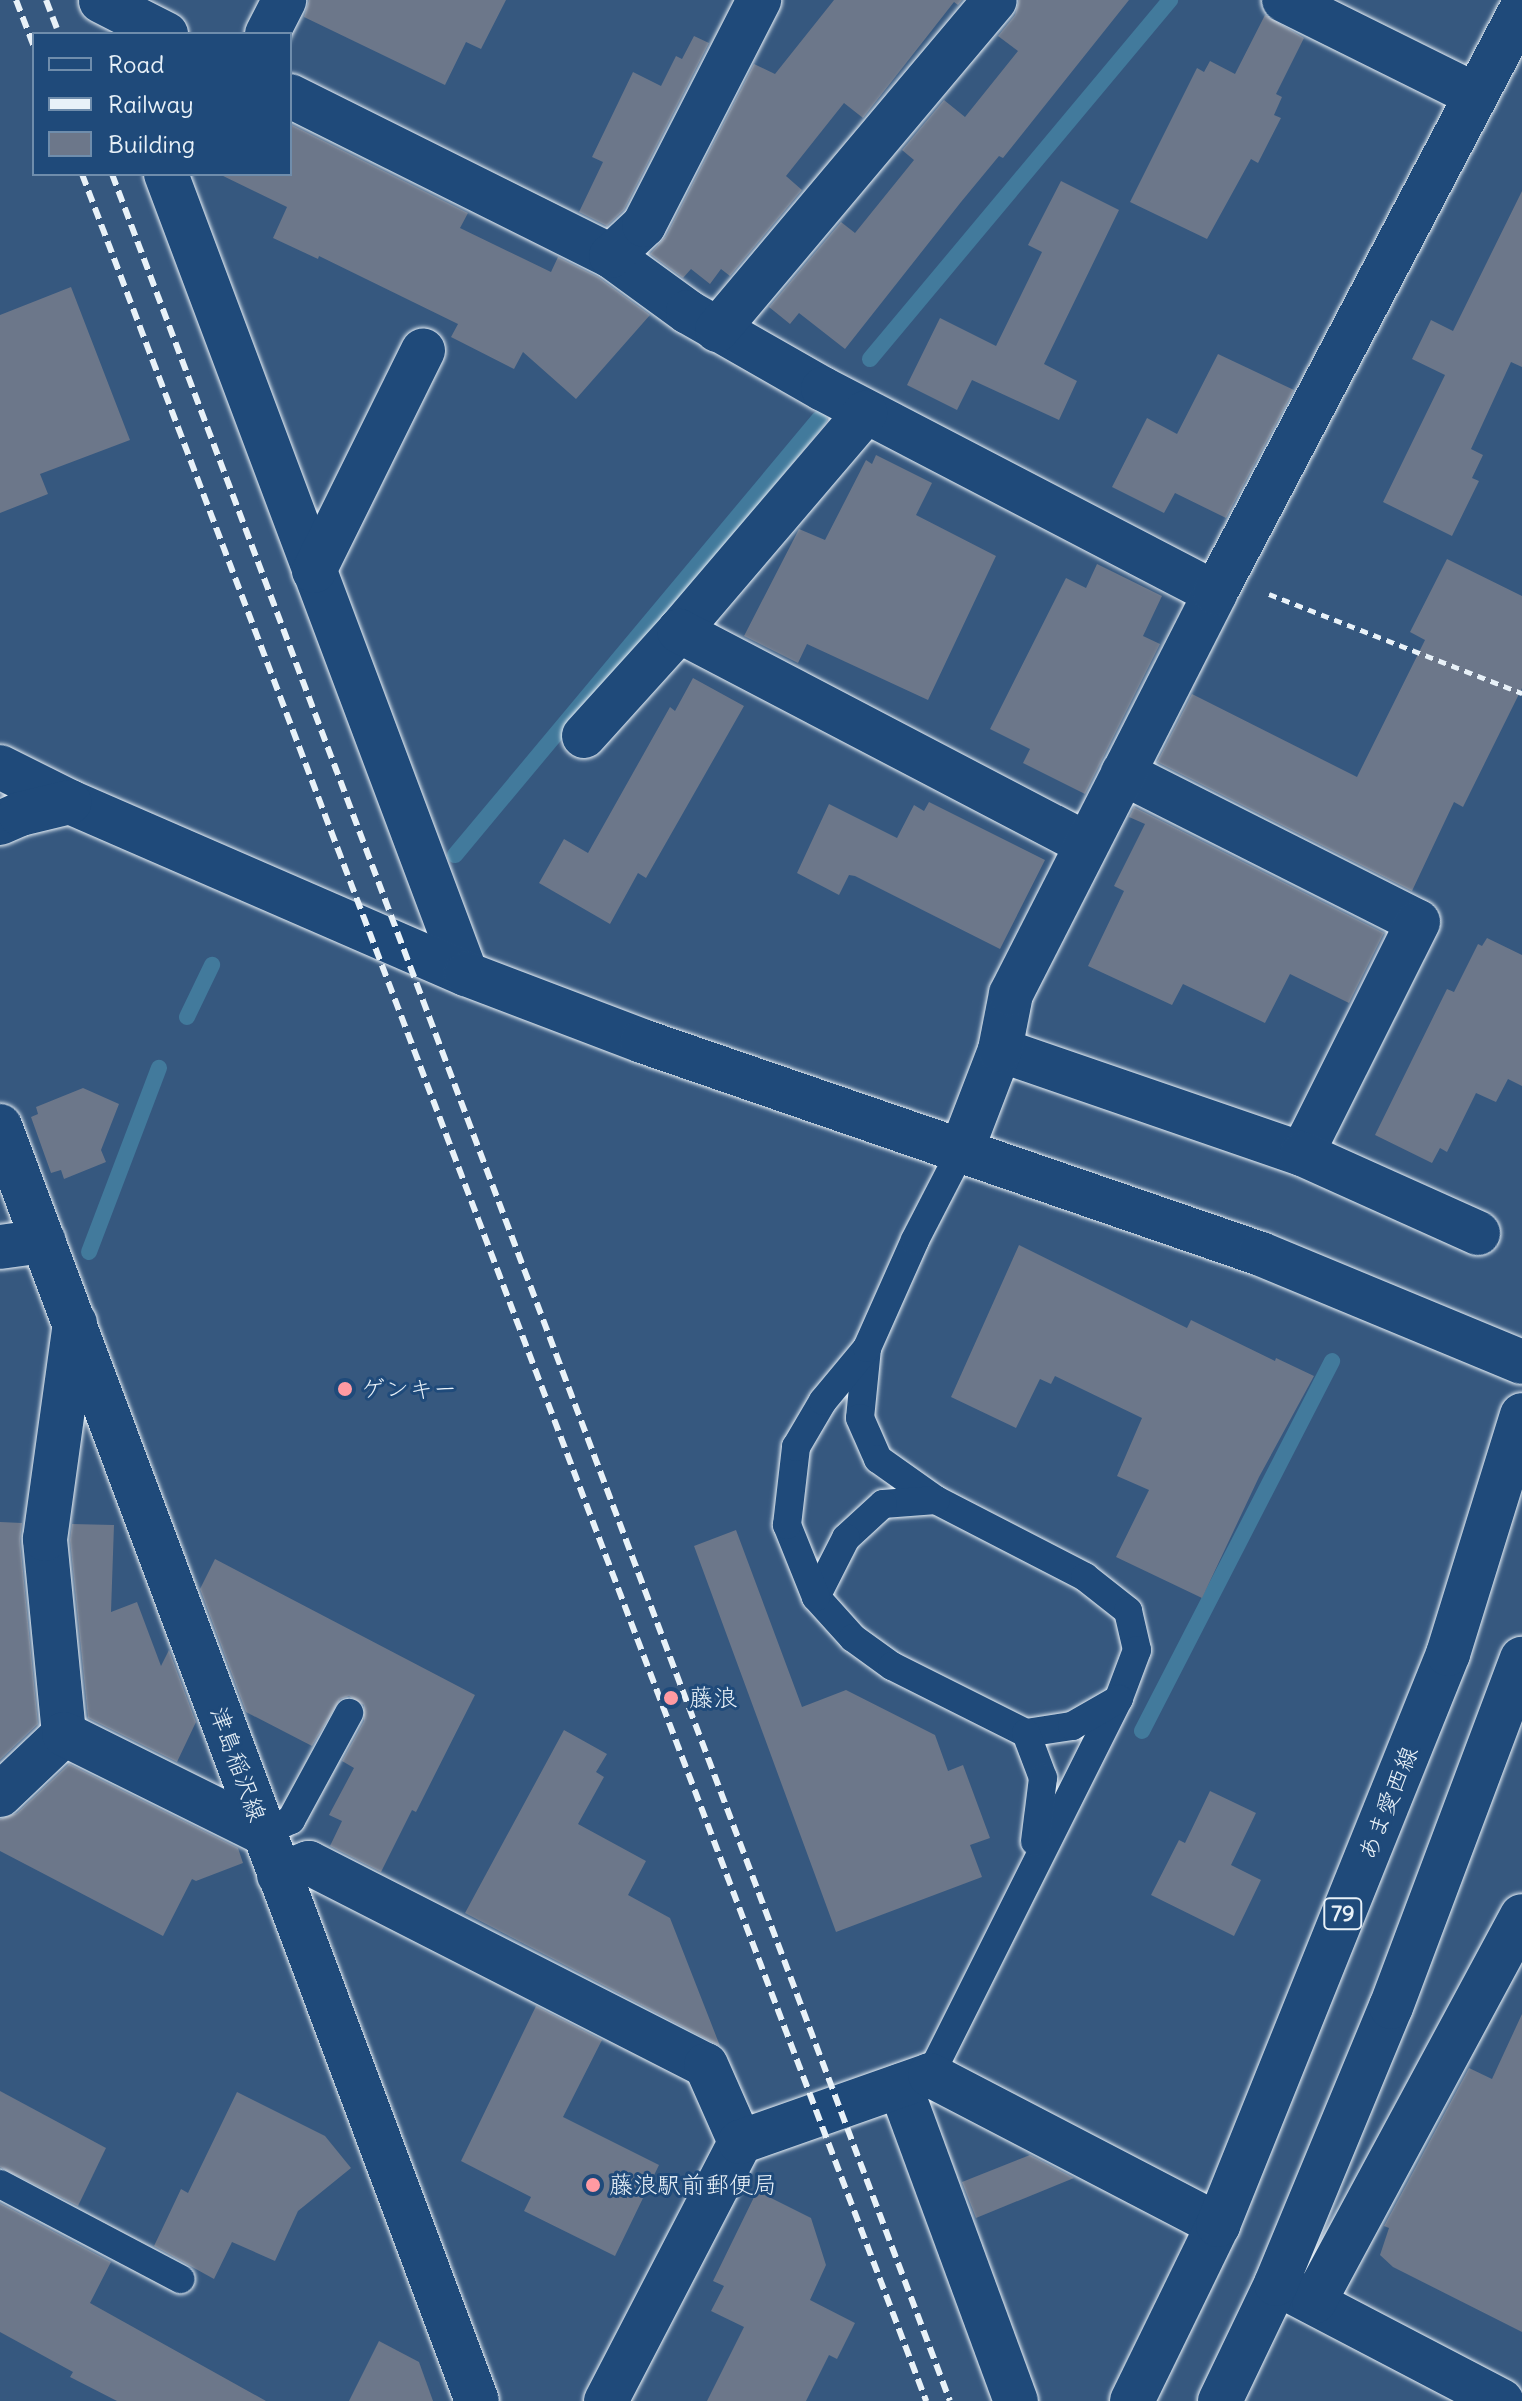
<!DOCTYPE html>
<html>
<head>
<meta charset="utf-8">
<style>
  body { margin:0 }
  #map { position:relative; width:1522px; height:2401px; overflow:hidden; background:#36587f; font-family:Delius,"Klee One",sans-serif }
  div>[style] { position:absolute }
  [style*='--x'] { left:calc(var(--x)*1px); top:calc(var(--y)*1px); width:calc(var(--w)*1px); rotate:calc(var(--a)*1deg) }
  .stream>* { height:16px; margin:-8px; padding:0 8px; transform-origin:8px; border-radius:8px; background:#427a9c }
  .building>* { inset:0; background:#6c778a }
  .path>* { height:5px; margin-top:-2.5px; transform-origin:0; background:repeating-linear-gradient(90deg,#e8f1f8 0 8px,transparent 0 14px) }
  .roads { filter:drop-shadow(0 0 2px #e8f1f8) drop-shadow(0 0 2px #e8f1f8) }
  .service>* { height:28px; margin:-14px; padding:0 14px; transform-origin:14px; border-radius:14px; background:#1f4a7a }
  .minor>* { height:44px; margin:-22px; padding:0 22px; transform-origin:22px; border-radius:22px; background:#1f4a7a }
  .tertiary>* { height:44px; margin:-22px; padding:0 22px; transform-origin:22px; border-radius:22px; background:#1f4a7a }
  .secondary>* { height:44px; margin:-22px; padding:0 22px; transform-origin:22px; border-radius:22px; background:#1f4a7a }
  .primary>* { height:44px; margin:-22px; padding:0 22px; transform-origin:22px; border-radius:22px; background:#1f4a7a }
  .rail>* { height:6px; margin-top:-3px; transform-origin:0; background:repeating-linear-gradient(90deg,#e8f1f8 0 12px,transparent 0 18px) }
  .dots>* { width:22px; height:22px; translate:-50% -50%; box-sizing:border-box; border:4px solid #1f4a7a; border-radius:50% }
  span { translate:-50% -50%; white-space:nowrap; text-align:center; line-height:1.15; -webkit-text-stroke:6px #1f4a7a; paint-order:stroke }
  .shield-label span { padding:2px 6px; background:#1f4a7a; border:2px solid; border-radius:6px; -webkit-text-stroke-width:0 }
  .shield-label { font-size:22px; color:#e8f1f8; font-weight:700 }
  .poi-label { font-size:24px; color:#e8f1f8 }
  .left { translate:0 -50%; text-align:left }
  .street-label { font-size:24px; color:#e8f1f8 }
  .legend { position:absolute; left:32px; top:32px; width:260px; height:144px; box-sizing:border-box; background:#1f4a7a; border:2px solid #6f8dac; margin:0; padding:10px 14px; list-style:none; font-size:24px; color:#e8f1f8 }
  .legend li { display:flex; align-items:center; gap:16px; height:40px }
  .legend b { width:40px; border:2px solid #6f8dac }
</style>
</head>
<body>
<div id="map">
  <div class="stream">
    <div style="--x:870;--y:359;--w:468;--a:-50.1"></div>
    <div style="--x:455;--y:855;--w:568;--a:-50.14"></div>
    <div style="--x:187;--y:1017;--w:58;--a:-64.3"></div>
    <div style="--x:89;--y:1252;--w:197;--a:-69.2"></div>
    <div style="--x:1142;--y:1731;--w:416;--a:-62.8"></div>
  </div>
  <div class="building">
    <div style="clip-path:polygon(309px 0,506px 0,481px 49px,466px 42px,445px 85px,304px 17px)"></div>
    <div style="clip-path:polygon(834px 0,962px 0,958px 5px,954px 2px,863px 118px,844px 103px,786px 176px,802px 190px,730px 276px,721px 269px,710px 284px,691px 269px,683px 278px,650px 254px,666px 236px,754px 64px,775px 74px)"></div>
    <div style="clip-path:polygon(1019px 0,1129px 0,1003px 158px,999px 156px,961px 202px,845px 349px,799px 313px,790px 324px,769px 307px,841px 222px,855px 233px,914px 160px,902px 150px,944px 100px,965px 117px,1018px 51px,998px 36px,1015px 15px)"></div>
    <div style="clip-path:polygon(1265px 15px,1304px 38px,1276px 94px,1282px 97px,1274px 115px,1281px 118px,1258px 163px,1251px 159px,1207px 239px,1130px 202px,1197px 68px,1204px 72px,1210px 61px,1235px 74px)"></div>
    <div style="clip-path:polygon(694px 36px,709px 43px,624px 210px,607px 226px,579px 212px,603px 162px,592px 157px,633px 72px,661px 86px,676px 56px,682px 59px)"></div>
    <div style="clip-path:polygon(290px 124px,468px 213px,460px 228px,551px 272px,558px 257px,598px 277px,650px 315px,576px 399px,523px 352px,514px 369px,451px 337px,458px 324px,319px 256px,318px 259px,273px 238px,287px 207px,219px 174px,290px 174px)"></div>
    <div style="clip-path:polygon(1061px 181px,1119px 210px,1044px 364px,1077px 381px,1059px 420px,972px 380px,957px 410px,907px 385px,940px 318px,996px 346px,1042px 252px,1028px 245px)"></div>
    <div style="clip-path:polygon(1522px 191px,1522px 367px,1511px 362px,1471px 449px,1483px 455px,1472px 478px,1479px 481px,1452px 536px,1383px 502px,1445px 375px,1412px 359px,1431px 320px,1453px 331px)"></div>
    <div style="clip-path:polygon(71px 287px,130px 440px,40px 474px,48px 494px,0 513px,0 315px)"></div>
    <div style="clip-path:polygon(1218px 354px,1294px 390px,1226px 518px,1175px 493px,1164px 513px,1112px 487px,1147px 418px,1177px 434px)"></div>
    <div style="clip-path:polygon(876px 455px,932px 483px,916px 515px,996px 556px,928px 700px,807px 644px,798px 663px,744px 636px,799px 529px,825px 540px,866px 460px,872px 464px)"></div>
    <div style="clip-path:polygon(1447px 559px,1522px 596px,1522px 688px,1463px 807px,1454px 802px,1412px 891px,1157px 762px,1192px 694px,1357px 777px,1425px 640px,1410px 632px)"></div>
    <div style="clip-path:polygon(1097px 564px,1162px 596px,1143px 636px,1160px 644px,1085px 794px,1023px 763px,1030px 749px,990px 729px,1066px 578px,1086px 588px)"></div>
    <div style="clip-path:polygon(693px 678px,744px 706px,646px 878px,638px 873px,610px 924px,539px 883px,564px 839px,588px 853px,670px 707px,675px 711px)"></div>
    <div style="clip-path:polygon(929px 802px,1045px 860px,1000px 949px,855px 876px,849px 875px,839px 895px,797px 873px,829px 804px,897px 838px,914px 805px,924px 811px)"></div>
    <div style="clip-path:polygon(1134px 807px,1384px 933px,1349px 1003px,1290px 974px,1265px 1023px,1183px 984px,1172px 1005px,1088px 966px,1124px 891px,1114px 886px,1145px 824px,1129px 817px)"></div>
    <div style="clip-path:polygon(1487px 938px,1522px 955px,1522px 1086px,1508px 1079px,1496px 1102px,1476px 1093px,1447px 1152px,1440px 1148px,1432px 1163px,1375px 1135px,1447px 989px,1454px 992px,1478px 944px,1482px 946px)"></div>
    <div style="clip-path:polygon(83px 1088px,119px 1104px,101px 1150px,106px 1162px,64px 1179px,61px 1170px,51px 1173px,31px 1117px,38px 1114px,36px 1107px)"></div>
    <div style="clip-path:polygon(1019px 1245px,1187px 1328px,1191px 1320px,1275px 1361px,1276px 1358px,1314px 1376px,1259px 1477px,1202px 1598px,1116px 1557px,1149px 1490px,1117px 1476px,1142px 1418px,1055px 1376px,1051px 1384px,1040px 1379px,1016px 1428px,951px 1397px)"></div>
    <div style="clip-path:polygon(0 1522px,22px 1523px,20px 1541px,38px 1724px,0 1760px)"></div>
    <div style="clip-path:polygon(72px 1524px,114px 1525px,111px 1612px,137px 1602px,161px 1666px,169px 1650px,196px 1722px,177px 1762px,88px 1718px,70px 1540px)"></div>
    <div style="clip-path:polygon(736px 1530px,802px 1707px,846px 1690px,935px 1735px,948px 1771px,963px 1765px,990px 1838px,970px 1845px,982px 1877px,836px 1932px,694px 1546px)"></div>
    <div style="clip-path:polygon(215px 1559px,475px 1695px,416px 1812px,412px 1810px,381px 1872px,330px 1846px,342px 1821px,329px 1815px,354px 1768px,342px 1761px,364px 1721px,364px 1705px,349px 1696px,340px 1699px,312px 1746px,246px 1712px,200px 1589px)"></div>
    <div style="clip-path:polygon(564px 1730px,607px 1754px,596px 1772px,604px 1777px,578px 1824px,646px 1861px,628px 1895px,670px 1918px,720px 2046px,465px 1913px)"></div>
    <div style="clip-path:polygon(69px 1764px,238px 1848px,243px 1863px,196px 1881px,192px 1879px,163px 1936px,0 1851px,0 1819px,17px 1813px)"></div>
    <div style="clip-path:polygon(1210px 1791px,1256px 1813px,1231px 1865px,1261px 1880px,1234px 1936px,1151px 1895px,1179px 1840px,1185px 1843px)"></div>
    <div style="clip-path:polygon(536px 2006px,602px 2040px,563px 2117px,659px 2165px,615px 2256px,524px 2211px,531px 2197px,461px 2161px)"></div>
    <div style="clip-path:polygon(1522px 2014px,1522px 2332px,1393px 2267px,1380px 2255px,1389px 2228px,1384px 2226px,1469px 2068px,1492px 2079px)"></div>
    <div style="clip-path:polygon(0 2091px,106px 2148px,78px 2206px,0 2167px)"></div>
    <div style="clip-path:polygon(237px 2092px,325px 2136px,351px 2168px,298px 2211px,275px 2261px,232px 2242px,214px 2279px,154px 2246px,181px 2189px,188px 2193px)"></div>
    <div style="clip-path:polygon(1030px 2155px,1074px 2178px,976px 2218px,962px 2182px)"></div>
    <div style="clip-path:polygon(757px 2191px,811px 2218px,826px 2265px,810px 2300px,855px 2323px,837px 2359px,829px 2355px,806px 2401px,707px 2401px,744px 2327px,711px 2311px,724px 2286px,713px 2281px)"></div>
    <div style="clip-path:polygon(0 2203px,111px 2262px,90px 2303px,266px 2401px,117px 2401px,70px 2377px,73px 2372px,0 2332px)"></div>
    <div style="clip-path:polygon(379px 2341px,419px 2362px,433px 2401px,349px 2401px)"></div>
  </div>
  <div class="path">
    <div style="--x:1269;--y:594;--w:272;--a:21.4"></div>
  </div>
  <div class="roads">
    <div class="service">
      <div style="--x:867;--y:1348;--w:70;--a:95.7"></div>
      <div style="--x:860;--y:1418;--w:45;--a:66.3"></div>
      <div style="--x:878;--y:1459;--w:71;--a:35.3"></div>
      <div style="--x:936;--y:1500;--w:168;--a:27.3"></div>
      <div style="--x:1085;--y:1577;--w:55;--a:38.3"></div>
      <div style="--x:1128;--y:1611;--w:40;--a:77"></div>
      <div style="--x:1137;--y:1650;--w:51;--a:110.6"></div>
      <div style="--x:1119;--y:1698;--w:422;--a:116.6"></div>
      <div style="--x:936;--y:1500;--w:53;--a:175.7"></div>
      <div style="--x:883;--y:1504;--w:50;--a:137.4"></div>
      <div style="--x:846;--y:1538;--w:66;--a:117"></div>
      <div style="--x:816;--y:1597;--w:55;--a:47.9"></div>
      <div style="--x:853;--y:1638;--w:48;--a:35.7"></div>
      <div style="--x:892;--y:1666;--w:150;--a:26.6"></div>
      <div style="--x:1026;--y:1733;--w:47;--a:-8.7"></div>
      <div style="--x:1072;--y:1726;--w:54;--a:-29.9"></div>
      <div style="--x:816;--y:1597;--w:78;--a:-111.9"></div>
      <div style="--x:787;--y:1525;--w:79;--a:-83.4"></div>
      <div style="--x:796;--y:1447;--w:53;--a:-59.6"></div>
      <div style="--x:823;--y:1401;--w:69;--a:-50.3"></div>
      <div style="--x:867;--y:1348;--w:118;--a:-66"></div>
      <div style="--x:915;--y:1240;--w:102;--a:-62.7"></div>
      <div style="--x:1026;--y:1733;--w:48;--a:69.3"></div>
      <div style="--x:1043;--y:1778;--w:64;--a:97.2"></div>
      <div style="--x:263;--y:1833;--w:31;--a:-25"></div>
      <div style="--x:291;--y:1820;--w:122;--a:-61.5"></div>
      <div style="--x:0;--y:2184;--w:204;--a:27.8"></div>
    </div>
    <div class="minor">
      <div style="--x:1284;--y:0;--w:213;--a:26.4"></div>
      <div style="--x:101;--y:1;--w:73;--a:26.9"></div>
      <div style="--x:267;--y:34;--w:38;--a:-63"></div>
      <div style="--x:290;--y:96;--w:359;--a:26.5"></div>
      <div style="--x:611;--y:256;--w:95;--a:36"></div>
      <div style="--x:688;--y:312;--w:155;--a:29.7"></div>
      <div style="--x:823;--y:389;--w:442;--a:27.5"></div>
      <div style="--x:166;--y:174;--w:854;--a:69.44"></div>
      <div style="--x:611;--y:256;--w:45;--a:-43.2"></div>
      <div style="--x:644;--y:225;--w:253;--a:-62.9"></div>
      <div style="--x:717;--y:330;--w:431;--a:-49.9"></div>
      <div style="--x:314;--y:571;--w:246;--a:-63.7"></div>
      <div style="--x:679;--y:631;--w:287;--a:-49.5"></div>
      <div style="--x:584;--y:736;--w:142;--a:-47.9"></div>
      <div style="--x:679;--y:631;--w:460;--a:27.6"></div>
      <div style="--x:1123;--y:773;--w:330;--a:26.8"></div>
      <div style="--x:1418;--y:922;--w:259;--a:116.6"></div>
      <div style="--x:1000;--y:1050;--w:319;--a:19"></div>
      <div style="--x:1302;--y:1154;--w:193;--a:24.2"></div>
      <div style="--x:962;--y:1149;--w:106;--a:-69"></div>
      <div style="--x:1000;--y:1050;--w:57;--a:-78.9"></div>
      <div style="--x:1011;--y:994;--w:450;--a:-63"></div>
      <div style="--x:1215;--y:593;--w:661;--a:-62.31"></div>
      <div style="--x:0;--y:1247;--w:44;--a:-7.8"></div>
      <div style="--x:64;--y:1734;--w:196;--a:-95.6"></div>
      <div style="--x:45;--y:1539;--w:218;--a:-82.1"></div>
      <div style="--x:0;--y:1795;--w:88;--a:-43.6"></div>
      <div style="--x:64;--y:1734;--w:222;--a:26.4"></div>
      <div style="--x:279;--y:1875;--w:32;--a:-22"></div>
      <div style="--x:309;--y:1863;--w:445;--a:27"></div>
      <div style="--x:706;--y:2065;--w:84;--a:66.2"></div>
      <div style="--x:900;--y:2086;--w:336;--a:69.8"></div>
      <div style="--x:1287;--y:2289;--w:242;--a:27.6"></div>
      <div style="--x:1314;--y:2302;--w:438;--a:-61.7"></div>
    </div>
    <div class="tertiary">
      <div style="--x:0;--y:767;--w:78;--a:26.6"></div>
      <div style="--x:70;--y:802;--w:432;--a:23.5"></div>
      <div style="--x:466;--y:974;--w:188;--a:20.8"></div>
      <div style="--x:642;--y:1041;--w:655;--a:18.99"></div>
      <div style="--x:1261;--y:1254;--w:282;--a:22.5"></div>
      <div style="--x:0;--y:823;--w:22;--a:-24"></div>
      <div style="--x:20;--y:814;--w:51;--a:-13.5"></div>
      <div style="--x:606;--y:2401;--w:292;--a:-62.6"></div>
      <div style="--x:740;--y:2142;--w:201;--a:-19.4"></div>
      <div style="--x:930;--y:2075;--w:325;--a:27.5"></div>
    </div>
    <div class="secondary">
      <div style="--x:0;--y:1126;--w:1361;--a:69.49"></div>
    </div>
    <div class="primary">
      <div style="--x:1132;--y:2401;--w:196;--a:-64"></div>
      <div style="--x:1218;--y:2225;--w:616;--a:-68.06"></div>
      <div style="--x:1448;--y:1654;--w:250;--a:-72.8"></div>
      <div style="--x:1220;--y:2401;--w:130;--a:-64.4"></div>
      <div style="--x:1276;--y:2284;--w:300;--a:-67.5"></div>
      <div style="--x:1391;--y:2007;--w:372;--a:-69.4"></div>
    </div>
  </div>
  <div class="rail">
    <div style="--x:16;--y:0;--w:50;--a:69"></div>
    <div style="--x:46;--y:0;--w:36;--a:69"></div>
    <div style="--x:82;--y:174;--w:2382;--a:69.24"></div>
    <div style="--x:112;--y:174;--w:2379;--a:69.38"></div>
  </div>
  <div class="dots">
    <div style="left:345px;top:1389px;background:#ff9aa2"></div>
    <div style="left:671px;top:1698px;background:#ff9aa2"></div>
    <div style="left:593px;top:2185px;background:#ff9aa2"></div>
  </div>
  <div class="shield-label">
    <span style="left:1343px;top:1914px">79</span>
  </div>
  <div class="poi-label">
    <span class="left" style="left:361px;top:1389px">ゲンキー</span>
    <span class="left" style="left:689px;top:1698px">藤浪</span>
    <span class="left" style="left:609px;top:2185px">藤浪駅前郵便局</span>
  </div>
  <div class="street-label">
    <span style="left:238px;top:1764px;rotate:70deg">津島稲沢線</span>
    <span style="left:1388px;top:1803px;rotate:-68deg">あま愛西線</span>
  </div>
  <ul class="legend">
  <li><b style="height:10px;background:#1f4a7a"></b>Road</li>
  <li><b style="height:10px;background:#e8f1f8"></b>Railway</li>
  <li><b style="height:22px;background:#6c778a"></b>Building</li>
  </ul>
</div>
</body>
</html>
